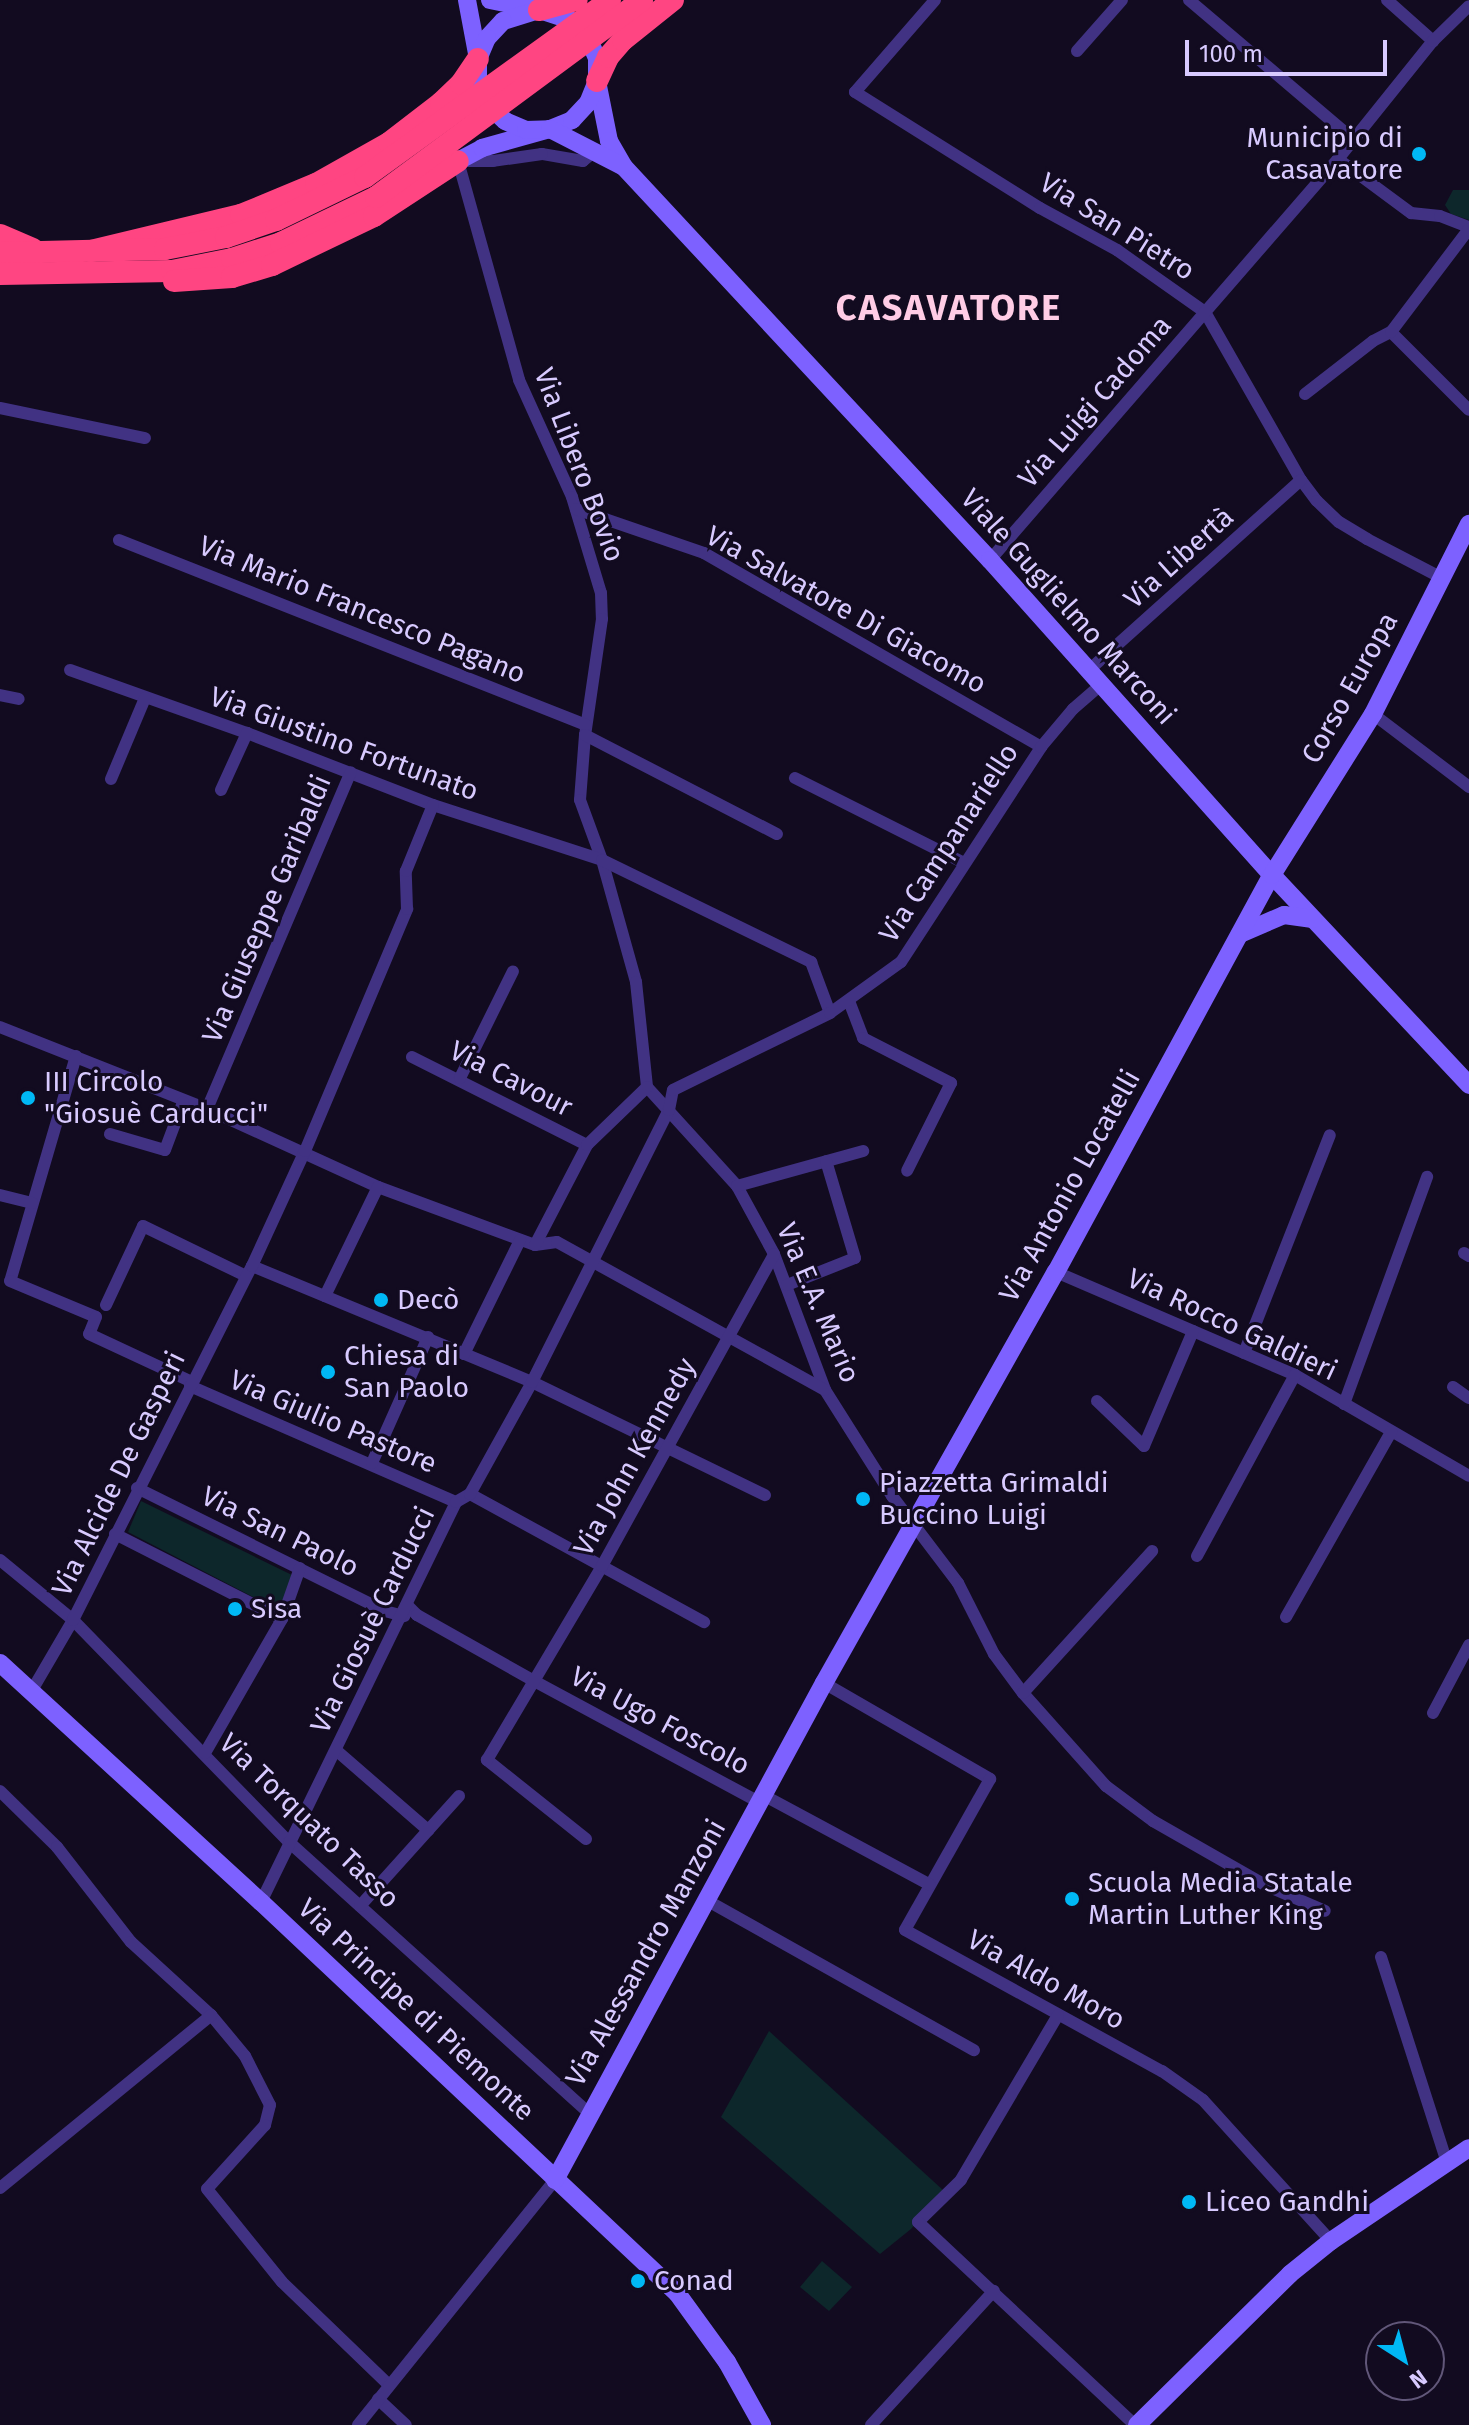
<!DOCTYPE html>
<html>
<head>
<meta charset="utf-8">
<style>
  body { margin:0 }
  #map { position:relative; width:1469px; height:2425px; overflow:hidden; background:#120b20; font-family:"Fira Sans",sans-serif }
  div>[style] { position:absolute }
  [style*='--x'] { left:calc(var(--x)*1px); top:calc(var(--y)*1px); width:calc(var(--w)*1px); rotate:calc(var(--a)*1deg) }
  .green>* { inset:0; background:#0d272b }
  .street>* { height:12px; margin:-6px; padding:0 6px; transform-origin:6px; border-radius:6px; background:#413283 }
  .secondary>* { height:18px; margin:-9px; padding:0 9px; transform-origin:9px; border-radius:9px; background:#7d61ff }
  .highway>* { height:22px; margin:-11px; padding:0 11px; transform-origin:11px; border-radius:11px; background:#ff4582 }
  .highway-bridge>* { height:22px; margin:-11px; padding:0 11px; transform-origin:11px; border-radius:11px; background:#ff4582 }
  .dots>* { width:22px; height:22px; translate:-50% -50%; box-sizing:border-box; border:4px solid #120b20; border-radius:50% }
  span { translate:-50% -50%; white-space:nowrap; text-align:center; line-height:1.15; -webkit-text-stroke:6px #120b20; paint-order:stroke }
  .poi-label { font-size:28px; color:#d8caff }
  .right { translate:-100% -50%; text-align:right }
  .left { translate:0 -50%; text-align:left }
  .street-label { font-size:28px; color:#d8caff }
  .district-label { font-size:36px; color:#ffcce5; font-weight:700; letter-spacing:2px }
  .north { position:absolute; left:1365px; top:2321px; width:80px; height:80px; box-sizing:border-box; background:#120b20; border:2px solid #615779; border-radius:50%; rotate:144deg; font-size:22px; font-weight:700; line-height:32px; text-align:center; color:#d8caff }
  .north::after { content:''; display:block; margin:auto; width:28px; height:36px; background:#00b8f5; clip-path:polygon(50% 0,100% 100%,50% 72%,0 100%) }
  .scale { position:absolute; left:1185px; top:40px; width:202px; height:36px; box-sizing:border-box; border:4px solid #d8caff; border-top:0; padding-left:10px; font-size:24px; line-height:28px; white-space:nowrap; color:#d8caff; -webkit-text-stroke:6px #120b20; paint-order:stroke }
</style>
</head>
<body>
<div id="map">
  <div class="green">
    <div style="clip-path:polygon(1453px 190px,1469px 190px,1469px 220px,1451px 214px,1445px 205px)"></div>
    <div style="clip-path:polygon(141px 1501px,294px 1576px,278px 1610px,128px 1532px)"></div>
    <div style="clip-path:polygon(769px 2031px,944px 2191px,911px 2229px,880px 2254px,721px 2117px)"></div>
    <div style="clip-path:polygon(822px 2261px,852px 2287px,829px 2311px,800px 2287px)"></div>
  </div>
  <div class="street">
    <div style="--x:935;--y:0;--w:122;--a:131"></div>
    <div style="--x:855;--y:92;--w:218;--a:32.1"></div>
    <div style="--x:1040;--y:208;--w:88;--a:28.6"></div>
    <div style="--x:1117;--y:250;--w:108;--a:35.2"></div>
    <div style="--x:1205;--y:312;--w:193;--a:60.3"></div>
    <div style="--x:1301;--y:480;--w:26;--a:53"></div>
    <div style="--x:1317;--y:501;--w:30;--a:44"></div>
    <div style="--x:1339;--y:522;--w:33;--a:31"></div>
    <div style="--x:1367;--y:539;--w:82;--a:27.5"></div>
    <div style="--x:1189;--y:0;--w:215;--a:40.3"></div>
    <div style="--x:1387;--y:0;--w:62;--a:41.7"></div>
    <div style="--x:1077;--y:51;--w:68;--a:-48.6"></div>
    <div style="--x:596;--y:150;--w:17;--a:140"></div>
    <div style="--x:583;--y:161;--w:42;--a:-170.3"></div>
    <div style="--x:542;--y:154;--w:49;--a:171.9"></div>
    <div style="--x:493;--y:161;--w:35;--a:180"></div>
    <div style="--x:458;--y:161;--w:227;--a:74.4"></div>
    <div style="--x:519;--y:380;--w:128;--a:65.6"></div>
    <div style="--x:572;--y:497;--w:100;--a:73.2"></div>
    <div style="--x:601;--y:593;--w:26;--a:88"></div>
    <div style="--x:602;--y:619;--w:117;--a:98.3"></div>
    <div style="--x:585;--y:735;--w:65;--a:94.4"></div>
    <div style="--x:580;--y:800;--w:64;--a:69.9"></div>
    <div style="--x:602;--y:860;--w:127;--a:74.4"></div>
    <div style="--x:636;--y:982;--w:106;--a:84"></div>
    <div style="--x:647;--y:1087;--w:134;--a:47.7"></div>
    <div style="--x:737;--y:1186;--w:77;--a:61.4"></div>
    <div style="--x:774;--y:1254;--w:145;--a:69.4"></div>
    <div style="--x:825;--y:1390;--w:125;--a:57.7"></div>
    <div style="--x:892;--y:1496;--w:109;--a:52.8"></div>
    <div style="--x:958;--y:1583;--w:80;--a:63.1"></div>
    <div style="--x:994;--y:1654;--w:49;--a:53.4"></div>
    <div style="--x:1023;--y:1693;--w:125;--a:48.3"></div>
    <div style="--x:1106;--y:1786;--w:59;--a:36.7"></div>
    <div style="--x:1153;--y:1821;--w:129;--a:29.7"></div>
    <div style="--x:1265;--y:1885;--w:65;--a:23.4"></div>
    <div style="--x:1338;--y:159;--w:91;--a:36.5"></div>
    <div style="--x:1411;--y:213;--w:29;--a:6"></div>
    <div style="--x:1440;--y:216;--w:31;--a:21"></div>
    <div style="--x:1391;--y:332;--w:110;--a:45"></div>
    <div style="--x:1305;--y:394;--w:86;--a:-37.9"></div>
    <div style="--x:1373;--y:341;--w:20;--a:-27"></div>
    <div style="--x:1391;--y:332;--w:129;--a:-52.9"></div>
    <div style="--x:0;--y:408;--w:148;--a:11.7"></div>
    <div style="--x:576;--y:509;--w:135;--a:19"></div>
    <div style="--x:704;--y:553;--w:389;--a:29.9"></div>
    <div style="--x:119;--y:540;--w:502;--a:21.61"></div>
    <div style="--x:990;--y:560;--w:531;--a:-49.05"></div>
    <div style="--x:1338;--y:159;--w:151;--a:-51.2"></div>
    <div style="--x:1433;--y:41;--w:50;--a:-44.2"></div>
    <div style="--x:70;--y:670;--w:188;--a:19.6"></div>
    <div style="--x:247;--y:733;--w:199;--a:21.2"></div>
    <div style="--x:433;--y:805;--w:178;--a:18"></div>
    <div style="--x:602;--y:860;--w:233;--a:26"></div>
    <div style="--x:811;--y:962;--w:54;--a:69.6"></div>
    <div style="--x:1088;--y:671;--w:286;--a:-41.9"></div>
    <div style="--x:0;--y:695;--w:19;--a:12"></div>
    <div style="--x:1373;--y:714;--w:121;--a:37.2"></div>
    <div style="--x:585;--y:735;--w:216;--a:27.3"></div>
    <div style="--x:795;--y:778;--w:189;--a:26.7"></div>
    <div style="--x:111;--y:779;--w:88;--a:-67.2"></div>
    <div style="--x:221;--y:790;--w:63;--a:-65.5"></div>
    <div style="--x:849;--y:1001;--w:40;--a:69"></div>
    <div style="--x:863;--y:1038;--w:99;--a:27.1"></div>
    <div style="--x:951;--y:1083;--w:98;--a:116.6"></div>
    <div style="--x:0;--y:1027;--w:223;--a:21.6"></div>
    <div style="--x:207;--y:1109;--w:188;--a:24.5"></div>
    <div style="--x:378;--y:1187;--w:167;--a:20.3"></div>
    <div style="--x:535;--y:1245;--w:22;--a:-8"></div>
    <div style="--x:557;--y:1242;--w:306;--a:28.9"></div>
    <div style="--x:76;--y:1056;--w:234;--a:106.3"></div>
    <div style="--x:10;--y:1281;--w:93;--a:22.7"></div>
    <div style="--x:96;--y:1317;--w:18;--a:112"></div>
    <div style="--x:89;--y:1334;--w:114;--a:25"></div>
    <div style="--x:412;--y:1057;--w:196;--a:26.7"></div>
    <div style="--x:460;--y:1078;--w:119;--a:-63.6"></div>
    <div style="--x:207;--y:1109;--w:366;--a:-66.9"></div>
    <div style="--x:110;--y:1134;--w:57;--a:16.2"></div>
    <div style="--x:165;--y:1150;--w:51;--a:-69.4"></div>
    <div style="--x:737;--y:1186;--w:131;--a:-15.5"></div>
    <div style="--x:0;--y:1195;--w:33;--a:14"></div>
    <div style="--x:535;--y:1245;--w:113;--a:-62.5"></div>
    <div style="--x:587;--y:1145;--w:83;--a:-44"></div>
    <div style="--x:1464;--y:1253;--w:6;--a:31"></div>
    <div style="--x:252;--y:1266;--w:303;--a:22.5"></div>
    <div style="--x:532;--y:1382;--w:259;--a:25.9"></div>
    <div style="--x:1056;--y:1272;--w:260;--a:23.3"></div>
    <div style="--x:1295;--y:1375;--w:201;--a:30.1"></div>
    <div style="--x:787;--y:1285;--w:73;--a:-21.7"></div>
    <div style="--x:855;--y:1258;--w:101;--a:-106.6"></div>
    <div style="--x:325;--y:1296;--w:121;--a:-64.1"></div>
    <div style="--x:106;--y:1305;--w:87;--a:-64.9"></div>
    <div style="--x:143;--y:1226;--w:112;--a:25.9"></div>
    <div style="--x:1244;--y:1353;--w:234;--a:-68.5"></div>
    <div style="--x:464;--y:1354;--w:127;--a:-63.8"></div>
    <div style="--x:190;--y:1386;--w:290;--a:23.6"></div>
    <div style="--x:1453;--y:1387;--w:19;--a:35"></div>
    <div style="--x:1097;--y:1401;--w:65;--a:43.8"></div>
    <div style="--x:1144;--y:1446;--w:125;--a:-66.9"></div>
    <div style="--x:1344;--y:1404;--w:242;--a:-69.9"></div>
    <div style="--x:372;--y:1463;--w:138;--a:-66"></div>
    <div style="--x:137;--y:1488;--w:277;--a:26.4"></div>
    <div style="--x:385;--y:1611;--w:20;--a:15"></div>
    <div style="--x:470;--y:1494;--w:267;--a:28.7"></div>
    <div style="--x:115;--y:1534;--w:187;--a:27"></div>
    <div style="--x:1197;--y:1556;--w:206;--a:-61.6"></div>
    <div style="--x:0;--y:1560;--w:94;--a:39.4"></div>
    <div style="--x:73;--y:1620;--w:310;--a:45.8"></div>
    <div style="--x:289;--y:1842;--w:404;--a:42.1"></div>
    <div style="--x:408;--y:1606;--w:13;--a:45"></div>
    <div style="--x:417;--y:1615;--w:137;--a:29.4"></div>
    <div style="--x:536;--y:1682;--w:255;--a:28.3"></div>
    <div style="--x:1286;--y:1617;--w:213;--a:-60.4"></div>
    <div style="--x:824;--y:1683;--w:192;--a:30"></div>
    <div style="--x:990;--y:1779;--w:173;--a:119.4"></div>
    <div style="--x:905;--y:1930;--w:293;--a:28.8"></div>
    <div style="--x:1162;--y:2071;--w:50;--a:35.3"></div>
    <div style="--x:1203;--y:2100;--w:190;--a:47.8"></div>
    <div style="--x:31;--y:1692;--w:83;--a:-59.7"></div>
    <div style="--x:73;--y:1620;--w:397;--a:-63.2"></div>
    <div style="--x:252;--y:1266;--w:127;--a:-65.3"></div>
    <div style="--x:305;--y:1151;--w:263;--a:-67.1"></div>
    <div style="--x:407;--y:909;--w:38;--a:-92"></div>
    <div style="--x:406;--y:871;--w:71;--a:-67.8"></div>
    <div style="--x:1023;--y:1693;--w:192;--a:-47.7"></div>
    <div style="--x:1433;--y:1713;--w:77;--a:-62.1"></div>
    <div style="--x:337;--y:1751;--w:121;--a:41"></div>
    <div style="--x:205;--y:1753;--w:155;--a:-60.1"></div>
    <div style="--x:282;--y:1619;--w:54;--a:-70.6"></div>
    <div style="--x:0;--y:1791;--w:80;--a:44.5"></div>
    <div style="--x:57;--y:1847;--w:120;--a:52.1"></div>
    <div style="--x:131;--y:1942;--w:108;--a:42.4"></div>
    <div style="--x:211;--y:2015;--w:53;--a:50.3"></div>
    <div style="--x:245;--y:2056;--w:55;--a:63"></div>
    <div style="--x:270;--y:2105;--w:21;--a:104"></div>
    <div style="--x:265;--y:2125;--w:86;--a:132.2"></div>
    <div style="--x:207;--y:2189;--w:119;--a:51.1"></div>
    <div style="--x:282;--y:2282;--w:149;--a:43.9"></div>
    <div style="--x:765;--y:1796;--w:187;--a:28.3"></div>
    <div style="--x:586;--y:1839;--w:127;--a:-141.4"></div>
    <div style="--x:487;--y:1760;--w:226;--a:-59.3"></div>
    <div style="--x:602;--y:1566;--w:356;--a:-61.1"></div>
    <div style="--x:708;--y:1901;--w:305;--a:29.3"></div>
    <div style="--x:261;--y:1902;--w:445;--a:-64"></div>
    <div style="--x:456;--y:1502;--w:16;--a:-30"></div>
    <div style="--x:470;--y:1494;--w:128;--a:-61"></div>
    <div style="--x:532;--y:1382;--w:305;--a:-63.3"></div>
    <div style="--x:669;--y:1110;--w:20;--a:-79"></div>
    <div style="--x:673;--y:1090;--w:175;--a:-26.1"></div>
    <div style="--x:830;--y:1013;--w:87;--a:-35.7"></div>
    <div style="--x:901;--y:962;--w:257;--a:-56.9"></div>
    <div style="--x:1041;--y:747;--w:50;--a:-49.9"></div>
    <div style="--x:1073;--y:709;--w:37;--a:-41"></div>
    <div style="--x:360;--y:1906;--w:148;--a:-48"></div>
    <div style="--x:1381;--y:1957;--w:213;--a:72.2"></div>
    <div style="--x:1058;--y:2015;--w:191;--a:120.5"></div>
    <div style="--x:961;--y:2180;--w:60;--a:135.7"></div>
    <div style="--x:918;--y:2222;--w:297;--a:43.1"></div>
    <div style="--x:0;--y:2188;--w:273;--a:-39.3"></div>
    <div style="--x:378;--y:2399;--w:38;--a:43"></div>
    <div style="--x:358;--y:2425;--w:314;--a:-51.2"></div>
    <div style="--x:871;--y:2425;--w:182;--a:-47.5"></div>
  </div>
  <div class="secondary">
    <div style="--x:467;--y:0;--w:60;--a:79.4"></div>
    <div style="--x:490;--y:0;--w:44;--a:11.8"></div>
    <div style="--x:597;--y:81;--w:61;--a:78.7"></div>
    <div style="--x:609;--y:141;--w:30;--a:60"></div>
    <div style="--x:624;--y:167;--w:537;--a:47.04"></div>
    <div style="--x:990;--y:560;--w:423;--a:48.2"></div>
    <div style="--x:1272;--y:875;--w:288;--a:46.8"></div>
    <div style="--x:458;--y:161;--w:27;--a:-28"></div>
    <div style="--x:482;--y:148;--w:71;--a:-15.6"></div>
    <div style="--x:550;--y:129;--w:24;--a:-22"></div>
    <div style="--x:572;--y:120;--w:23;--a:-47"></div>
    <div style="--x:588;--y:103;--w:24;--a:-68"></div>
    <div style="--x:597;--y:81;--w:23;--a:-90"></div>
    <div style="--x:597;--y:58;--w:24;--a:-114"></div>
    <div style="--x:587;--y:36;--w:23;--a:-137"></div>
    <div style="--x:570;--y:20;--w:33;--a:-162"></div>
    <div style="--x:539;--y:10;--w:38;--a:163"></div>
    <div style="--x:503;--y:21;--w:23;--a:133"></div>
    <div style="--x:487;--y:38;--w:23;--a:113"></div>
    <div style="--x:478;--y:59;--w:24;--a:90"></div>
    <div style="--x:478;--y:83;--w:24;--a:66"></div>
    <div style="--x:488;--y:105;--w:23;--a:43"></div>
    <div style="--x:505;--y:121;--w:23;--a:23"></div>
    <div style="--x:526;--y:130;--w:24;--a:-2"></div>
    <div style="--x:550;--y:129;--w:81;--a:27.2"></div>
    <div style="--x:1240;--y:934;--w:48;--a:-23.4"></div>
    <div style="--x:1284;--y:915;--w:29;--a:8"></div>
    <div style="--x:0;--y:1663;--w:354;--a:42.5"></div>
    <div style="--x:261;--y:1902;--w:571;--a:43.23"></div>
    <div style="--x:677;--y:2293;--w:85;--a:54.1"></div>
    <div style="--x:727;--y:2362;--w:72;--a:60.9"></div>
    <div style="--x:555;--y:2180;--w:565;--a:-61.58"></div>
    <div style="--x:824;--y:1683;--w:472;--a:-60.6"></div>
    <div style="--x:1056;--y:1272;--w:452;--a:-61.5"></div>
    <div style="--x:1272;--y:875;--w:190;--a:-57.9"></div>
    <div style="--x:1373;--y:714;--w:213;--a:-63.2"></div>
    <div style="--x:1137;--y:2425;--w:215;--a:-44.6"></div>
    <div style="--x:1290;--y:2274;--w:53;--a:-38.8"></div>
    <div style="--x:1331;--y:2241;--w:166;--a:-34"></div>
  </div>
  <div class="highway">
    <div style="--x:539;--y:10;--w:39;--a:-15"></div>
    <div style="--x:597;--y:81;--w:26;--a:-65"></div>
    <div style="--x:608;--y:57;--w:23;--a:-49"></div>
    <div style="--x:623;--y:40;--w:64;--a:-38.7"></div>
    <div style="--x:0;--y:235;--w:36;--a:23"></div>
    <div style="--x:91;--y:251;--w:154;--a:-13.5"></div>
    <div style="--x:241;--y:215;--w:81;--a:-22.5"></div>
    <div style="--x:316;--y:184;--w:84;--a:-29.3"></div>
    <div style="--x:389;--y:143;--w:66;--a:-37.6"></div>
    <div style="--x:441;--y:103;--w:28;--a:-44"></div>
    <div style="--x:461;--y:84;--w:30;--a:-56"></div>
    <div style="--x:0;--y:253;--w:165;--a:-1.4"></div>
    <div style="--x:165;--y:249;--w:62;--a:-11.1"></div>
    <div style="--x:226;--y:237;--w:53;--a:-18.8"></div>
    <div style="--x:276;--y:220;--w:99;--a:-25.8"></div>
    <div style="--x:0;--y:274;--w:172;--a:-1"></div>
    <div style="--x:172;--y:271;--w:61;--a:-11.3"></div>
    <div style="--x:232;--y:259;--w:52;--a:-18.1"></div>
    <div style="--x:281;--y:243;--w:106;--a:-25.8"></div>
    <div style="--x:174;--y:281;--w:58;--a:-3.9"></div>
    <div style="--x:232;--y:277;--w:42;--a:-16.7"></div>
    <div style="--x:272;--y:265;--w:113;--a:-25.7"></div>
    <div style="--x:374;--y:216;--w:100;--a:-33.2"></div>
  </div>
  <div class="highway-bridge">
    <div style="--x:365;--y:177;--w:302;--a:-35.8"></div>
    <div style="--x:376;--y:197;--w:331;--a:-36.5"></div>
  </div>
  <div class="dots">
    <div style="left:1419px;top:154px;background:#00b8f5"></div>
    <div style="left:28px;top:1098px;background:#00b8f5"></div>
    <div style="left:381px;top:1300px;background:#00b8f5"></div>
    <div style="left:328px;top:1372px;background:#00b8f5"></div>
    <div style="left:863px;top:1499px;background:#00b8f5"></div>
    <div style="left:235px;top:1609px;background:#00b8f5"></div>
    <div style="left:1072px;top:1899px;background:#00b8f5"></div>
    <div style="left:1189px;top:2202px;background:#00b8f5"></div>
    <div style="left:638px;top:2281px;background:#00b8f5"></div>
  </div>
  <div class="poi-label">
    <span class="right" style="left:1403px;top:154px">Municipio di<br>Casavatore</span>
    <span class="left" style="left:44px;top:1098px">III Circolo<br>"Giosuè Carducci"</span>
    <span class="left" style="left:397px;top:1300px">Decò</span>
    <span class="left" style="left:344px;top:1372px">Chiesa di<br>San Paolo</span>
    <span class="left" style="left:879px;top:1499px">Piazzetta Grimaldi<br>Buccino Luigi</span>
    <span class="left" style="left:251px;top:1609px">Sisa</span>
    <span class="left" style="left:1088px;top:1899px">Scuola Media Statale<br>Martin Luther King</span>
    <span class="left" style="left:1205px;top:2202px">Liceo Gandhi</span>
    <span class="left" style="left:654px;top:2281px">Conad</span>
  </div>
  <div class="street-label">
    <span style="left:1117px;top:227px;rotate:32deg">Via San Pietro</span>
    <span style="left:1095px;top:402px;rotate:-49deg">Via Luigi Cadoma</span>
    <span style="left:579px;top:465px;rotate:69deg">Via Libero Bovio</span>
    <span style="left:1179px;top:558px;rotate:-42deg">Via Libertà</span>
    <span style="left:1068px;top:607px;rotate:48deg">Viale Guglielmo Marconi</span>
    <span style="left:362px;top:610px;rotate:22deg">Via Mario Francesco Pagano</span>
    <span style="left:846px;top:610px;rotate:29deg">Via Salvatore Di Giacomo</span>
    <span style="left:1350px;top:688px;rotate:-61deg">Corso Europa</span>
    <span style="left:344px;top:744px;rotate:20deg">Via Giustino Fortunato</span>
    <span style="left:949px;top:843px;rotate:-57deg">Via Campanariello</span>
    <span style="left:267px;top:909px;rotate:-67deg">Via Giuseppe Garibaldi</span>
    <span style="left:511px;top:1079px;rotate:27deg">Via Cavour</span>
    <span style="left:1070px;top:1186px;rotate:-61deg">Via Antonio Locatelli</span>
    <span style="left:818px;top:1303px;rotate:67deg">Via E.A. Mario</span>
    <span style="left:1232px;top:1325px;rotate:25deg">Via Rocco Galdieri</span>
    <span style="left:333px;top:1422px;rotate:23deg">Via Giulio Pastore</span>
    <span style="left:635px;top:1457px;rotate:-61deg">Via John Kennedy</span>
    <span style="left:119px;top:1474px;rotate:-64deg">Via Alcide De Gasperi</span>
    <span style="left:280px;top:1532px;rotate:26deg">Via San Paolo</span>
    <span style="left:373px;top:1620px;rotate:-64deg">Via Giosuè Carducci</span>
    <span style="left:660px;top:1721px;rotate:28deg">Via Ugo Foscolo</span>
    <span style="left:309px;top:1821px;rotate:44deg">Via Torquato Tasso</span>
    <span style="left:646px;top:1953px;rotate:-61deg">Via Alessandro Manzoni</span>
    <span style="left:1046px;top:1980px;rotate:29deg">Via Aldo Moro</span>
    <span style="left:416px;top:2010px;rotate:43deg">Via Principe di Piemonte</span>
  </div>
  <div class="district-label">
    <span style="left:949px;top:309px">CASAVATORE</span>
  </div>
  <div class="north">N</div>
  <div class="scale">100 m</div>
</div>
</body>
</html>
